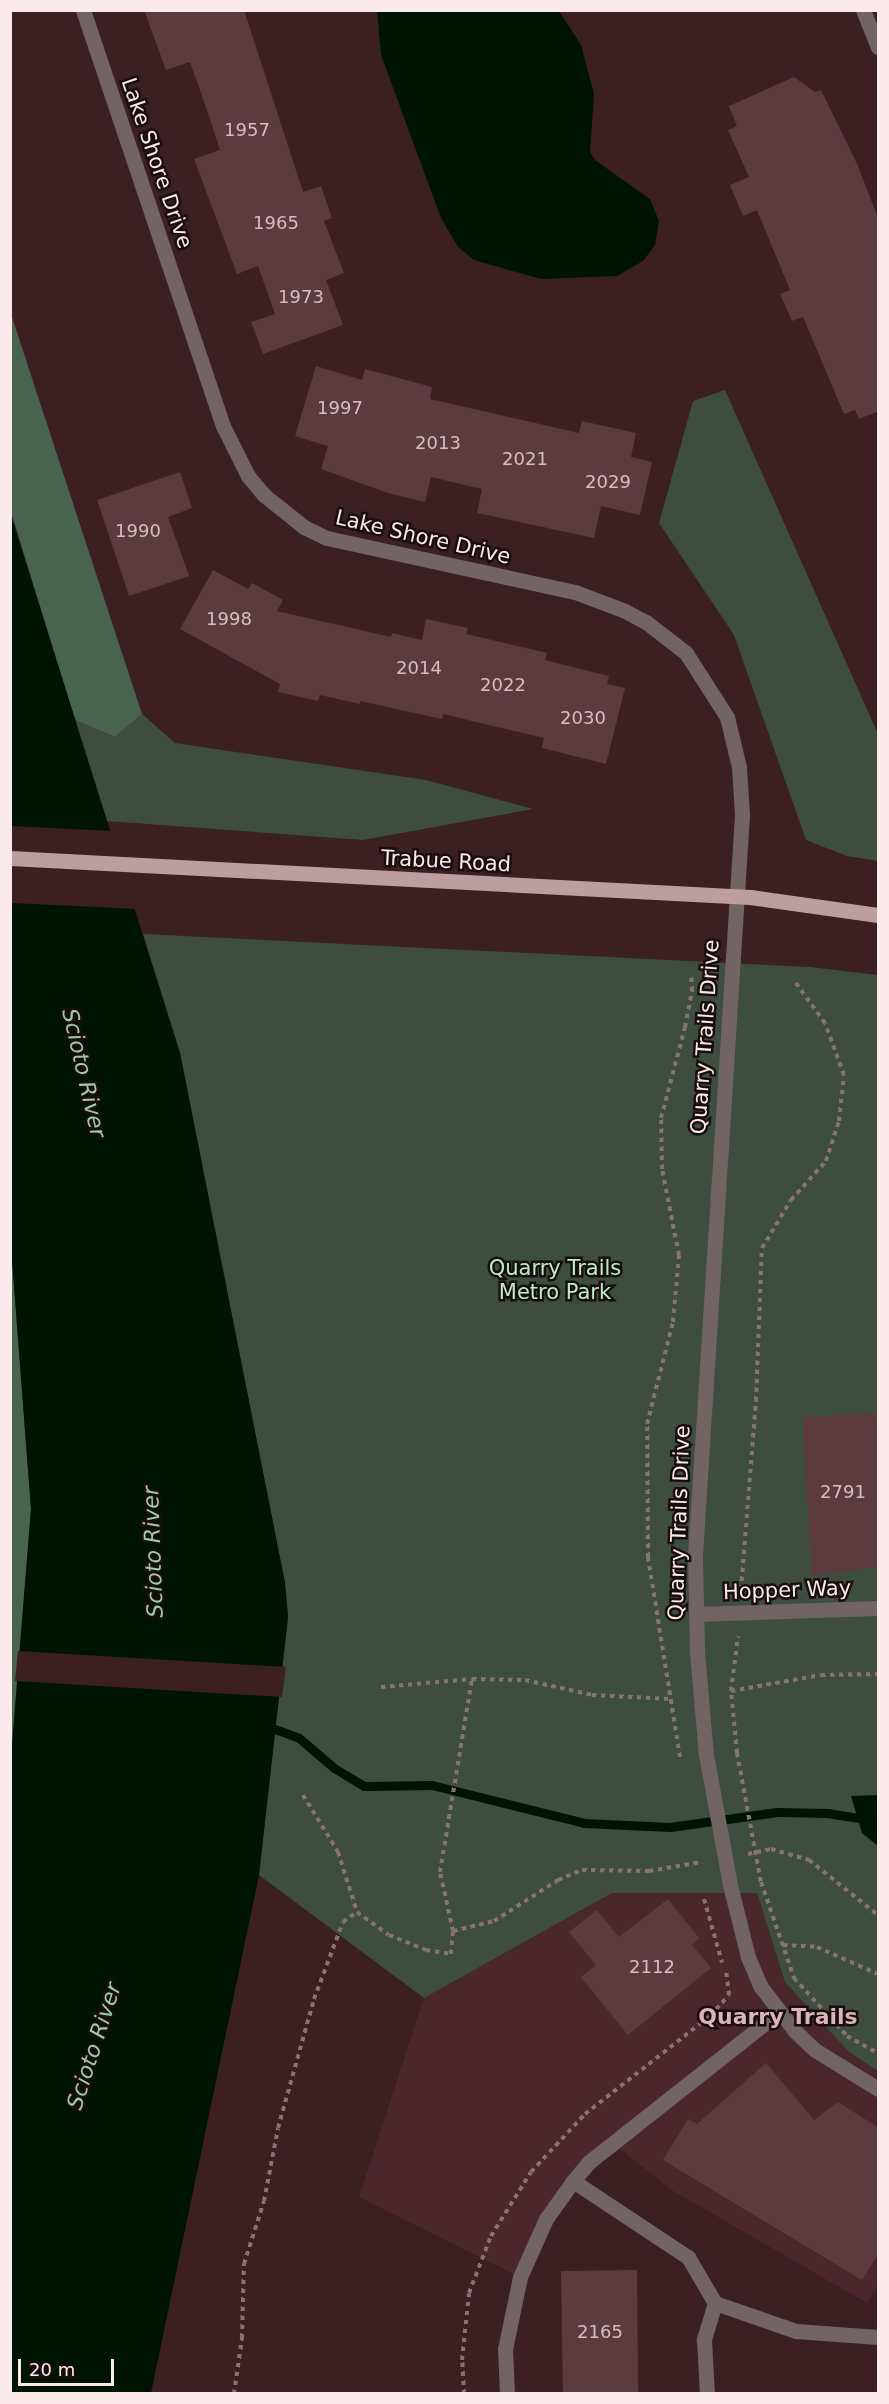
<!DOCTYPE html>
<html>
<head>
<meta charset="utf-8">
<style>
  body { margin:0 }
  #map { position:relative; width:889px; height:2404px; overflow:hidden; background:#3b1f23; font-family:"DejaVu Sans",sans-serif }
  div>[style] { position:absolute }
  [style*='--x'] { left:calc(var(--x)*1px); top:calc(var(--y)*1px); width:calc(var(--w)*1px); rotate:calc(var(--a)*1deg) }
  .built>* { inset:0; background:#4a272d }
  .green>* { inset:0; background:#3d4e40 }
  .forest>* { inset:0; background:#48634e }
  .water>* { inset:0; background:#001404 }
  .pier>* { inset:0; background:#3b1f23 }
  .stream>* { height:9px; margin:-4.5px; padding:0 4.5px; transform-origin:4.5px; border-radius:4.5px; background:#001404 }
  .building>* { inset:0; background:#5c3b40 }
  .path>* { height:4px; margin-top:-2px; transform-origin:0; background:repeating-linear-gradient(90deg,#897174 0 4.5px,transparent 0 9px) }
  .minor>* { height:15px; margin:-7.5px; padding:0 7.5px; transform-origin:7.5px; border-radius:7.5px; background:#726365 }
  .major>* { height:15px; margin:-7.5px; padding:0 7.5px; transform-origin:7.5px; border-radius:7.5px; background:#bc9da0 }
  .path-bridge>* { height:4px; margin-top:-2px; transform-origin:0; background:repeating-linear-gradient(90deg,#897174 0 4.5px,transparent 0 9px) }
  .minor-bridge>* { height:15px; margin:-7.5px; padding:0 7.5px; transform-origin:7.5px; border-radius:7.5px; background:#726365 }
  span { translate:-50% -50%; white-space:nowrap; text-align:center; line-height:1.15; -webkit-text-stroke:5px #1a0d0f; paint-order:stroke }
  .number-label { font-size:18px; color:#d4bec0 }
  .number-label span { -webkit-text-stroke-width:0 }
  .street-label { font-size:21px; color:#fce9eb }
  .park-label { font-size:21px; color:#baefc5 }
  .water-label { font-size:22px; color:#9acda5; font-style:italic }
  .neighbourhood-label { font-size:22px; color:#d9b4b8; font-weight:700 }
  .frame { position:absolute; inset:0; border:12px solid #fce9eb; pointer-events:none }
  .scale { position:absolute; left:18px; top:2359px; width:96px; height:27px; box-sizing:border-box; border:3px solid #fce9eb; border-top:0; padding-left:8px; font-size:18px; line-height:21px; white-space:nowrap; color:#fce9eb; -webkit-text-stroke:4px #1a0d0f; paint-order:stroke }
</style>
</head>
<body>
<div id="map">
  <div class="built">
    <div style="clip-path:polygon(612px 1893px,757px 1893px,785px 1982px,849px 2052px,878px 2071px,878px 2286px,867px 2303px,670px 2189px,613px 2143px,573px 2181px,520px 2277px,359px 2197px,424px 1998px)"></div>
  </div>
  <div class="green">
    <div style="clip-path:polygon(725px 390px,878px 734px,878px 861px,847px 856px,806px 840px,734px 635px,659px 523px,693px 401px)"></div>
    <div style="clip-path:polygon(142px 714px,175px 743px,426px 780px,533px 809px,363px 840px,107px 821px,75px 720px,115px 737px)"></div>
    <div style="clip-path:polygon(143px 934px,810px 967px,878px 975px,878px 2071px,849px 2052px,785px 1982px,757px 1893px,612px 1893px,424px 1998px,259px 1875px,288px 1617px,285px 1583px,180px 1053px)"></div>
  </div>
  <div class="forest">
    <div style="clip-path:polygon(10px 311px,142px 714px,115px 737px,75px 720px,11px 512px)"></div>
    <div style="clip-path:polygon(10px 1233px,31px 1509px,11px 1768px,10px 1768px)"></div>
  </div>
  <div class="water">
    <div style="clip-path:polygon(377px 11px,559px 11px,581px 45px,594px 94px,590px 152px,595px 160px,650px 199px,659px 221px,655px 245px,643px 261px,617px 276px,541px 279px,474px 260px,458px 247px,441px 218px,381px 55px)"></div>
    <div style="clip-path:polygon(10px 512px,180px 1053px,285px 1583px,288px 1617px,259px 1875px,151px 2393px,11px 2393px,10px 1768px,31px 1509px,10px 1233px)"></div>
    <div style="clip-path:polygon(878px 1795px,878px 1846px,862px 1833px,851px 1796px)"></div>
  </div>
  <div class="pier">
    <div style="clip-path:polygon(11px 826px,113px 831px,138px 909px,11px 903px)"></div>
    <div style="clip-path:polygon(18px 1651px,286px 1667px,282px 1697px,15px 1681px)"></div>
  </div>
  <div class="stream">
    <div style="--x:264;--y:1725;--w:37;--a:20"></div>
    <div style="--x:299;--y:1738;--w:46;--a:40.6"></div>
    <div style="--x:334;--y:1768;--w:35;--a:31"></div>
    <div style="--x:364;--y:1786;--w:68;--a:-0.8"></div>
    <div style="--x:432;--y:1785;--w:157;--a:14"></div>
    <div style="--x:584;--y:1823;--w:86;--a:2.7"></div>
    <div style="--x:670;--y:1827;--w:108;--a:-8"></div>
    <div style="--x:777;--y:1812;--w:50;--a:1.1"></div>
    <div style="--x:827;--y:1813;--w:52;--a:8.9"></div>
  </div>
  <div class="building">
    <div style="clip-path:polygon(144px 10px,244px 10px,303px 192px,321px 186px,332px 218px,324px 221px,344px 273px,326px 280px,343px 325px,263px 354px,251px 322px,275px 314px,258px 266px,237px 274px,194px 159px,220px 150px,207px 110px,190px 62px,166px 70px)"></div>
    <div style="clip-path:polygon(794px 77px,815px 92px,821px 90px,858px 166px,879px 221px,879px 411px,859px 419px,855px 410px,844px 414px,803px 317px,792px 321px,780px 294px,790px 290px,757px 210px,743px 216px,730px 185px,749px 177px,728px 130px,737px 126px,729px 106px)"></div>
    <div style="clip-path:polygon(316px 366px,362px 380px,365px 369px,432px 387px,430px 399px,579px 433px,582px 421px,636px 433px,631px 457px,652px 462px,640px 515px,601px 506px,594px 538px,477px 513px,482px 489px,431px 477px,425px 502px,388px 493px,321px 469px,328px 446px,295px 436px)"></div>
    <div style="clip-path:polygon(180px 472px,192px 508px,168px 517px,189px 576px,129px 596px,97px 500px)"></div>
    <div style="clip-path:polygon(213px 570px,248px 589px,252px 583px,283px 600px,277px 611px,391px 637px,392px 633px,422px 640px,426px 619px,468px 628px,466px 634px,547px 653px,545px 660px,609px 676px,607px 684px,625px 688px,606px 764px,542px 748px,544px 738px,443px 714px,442px 719px,360px 701px,360px 704px,320px 695px,318px 701px,278px 692px,280px 684px,180px 629px)"></div>
    <div style="clip-path:polygon(879px 1413px,879px 1567px,812px 1576px,802px 1417px)"></div>
    <div style="clip-path:polygon(668px 1899px,699px 1938px,692px 1945px,711px 1968px,628px 2035px,581px 1977px,596px 1965px,569px 1932px,597px 1910px,619px 1937px)"></div>
    <div style="clip-path:polygon(766px 2063px,814px 2120px,838px 2102px,879px 2128px,879px 2253px,862px 2280px,663px 2160px,688px 2119px,697px 2124px)"></div>
    <div style="clip-path:polygon(637px 2270px,638px 2394px,563px 2394px,561px 2271px)"></div>
  </div>
  <div class="path">
    <div style="--x:741;--y:1590;--w:190;--a:-85.5"></div>
    <div style="--x:756;--y:1401;--w:153;--a:-87.8"></div>
    <div style="--x:762;--y:1248;--w:56;--a:-58.9"></div>
    <div style="--x:791;--y:1200;--w:52;--a:-48.1"></div>
    <div style="--x:826;--y:1161;--w:42;--a:-72"></div>
    <div style="--x:839;--y:1121;--w:46;--a:-83.8"></div>
    <div style="--x:844;--y:1075;--w:55;--a:-110.1"></div>
    <div style="--x:825;--y:1023;--w:54;--a:-126"></div>
    <div style="--x:381;--y:1687;--w:91;--a:-5"></div>
    <div style="--x:731;--y:1691;--w:91;--a:-10.1"></div>
    <div style="--x:821;--y:1675;--w:57;--a:-1"></div>
    <div style="--x:737;--y:1753;--w:62;--a:-95.5"></div>
    <div style="--x:731;--y:1691;--w:55;--a:-82.7"></div>
    <div style="--x:680;--y:1757;--w:203;--a:-99.1"></div>
    <div style="--x:648;--y:1557;--w:133;--a:-90.4"></div>
    <div style="--x:647;--y:1424;--w:105;--a:-75.7"></div>
    <div style="--x:673;--y:1322;--w:67;--a:-84.9"></div>
    <div style="--x:679;--y:1255;--w:88;--a:-101.2"></div>
    <div style="--x:662;--y:1169;--w:51;--a:-91.1"></div>
    <div style="--x:661;--y:1118;--w:94;--a:-75.2"></div>
    <div style="--x:685;--y:1027;--w:37;--a:-79"></div>
    <div style="--x:692;--y:991;--w:17;--a:-93"></div>
    <div style="--x:303;--y:1795;--w:67;--a:58.4"></div>
    <div style="--x:338;--y:1852;--w:63;--a:72.4"></div>
    <div style="--x:748;--y:1854;--w:24;--a:-12"></div>
    <div style="--x:771;--y:1849;--w:40;--a:16"></div>
    <div style="--x:809;--y:1860;--w:88;--a:38.6"></div>
    <div style="--x:761;--y:1882;--w:102;--a:71"></div>
    <div style="--x:794;--y:1978;--w:79;--a:47.6"></div>
    <div style="--x:847;--y:2036;--w:35;--a:29"></div>
    <div style="--x:704;--y:1899;--w:66;--a:74.1"></div>
    <div style="--x:453;--y:1931;--w:42;--a:-13.7"></div>
    <div style="--x:494;--y:1921;--w:76;--a:-32.6"></div>
    <div style="--x:558;--y:1880;--w:26;--a:-23"></div>
    <div style="--x:582;--y:1870;--w:67;--a:0.9"></div>
    <div style="--x:649;--y:1871;--w:54;--a:-9.6"></div>
    <div style="--x:783;--y:1945;--w:34;--a:3"></div>
    <div style="--x:817;--y:1947;--w:67;--a:23.9"></div>
    <div style="--x:234;--y:2394;--w:57;--a:-81.9"></div>
    <div style="--x:242;--y:2338;--w:74;--a:-88.5"></div>
    <div style="--x:244;--y:2264;--w:66;--a:-72.4"></div>
    <div style="--x:264;--y:2201;--w:74;--a:-79.1"></div>
    <div style="--x:278;--y:2128;--w:134;--a:-74.4"></div>
    <div style="--x:314;--y:1999;--w:82;--a:-69.4"></div>
    <div style="--x:343;--y:1922;--w:17;--a:-36"></div>
    <div style="--x:357;--y:1912;--w:39;--a:36"></div>
    <div style="--x:389;--y:1935;--w:40;--a:22"></div>
    <div style="--x:426;--y:1950;--w:25;--a:9"></div>
    <div style="--x:451;--y:1954;--w:23;--a:-85"></div>
    <div style="--x:453;--y:1931;--w:60;--a:-102.4"></div>
    <div style="--x:440;--y:1872;--w:196;--a:-80.6"></div>
    <div style="--x:472;--y:1679;--w:53;--a:1.1"></div>
    <div style="--x:525;--y:1680;--w:69;--a:12.6"></div>
    <div style="--x:592;--y:1695;--w:78;--a:2.9"></div>
    <div style="--x:464;--y:2394;--w:34;--a:-93"></div>
    <div style="--x:462;--y:2360;--w:67;--a:-84"></div>
    <div style="--x:469;--y:2293;--w:61;--a:-68.9"></div>
    <div style="--x:491;--y:2236;--w:75;--a:-58"></div>
    <div style="--x:531;--y:2172;--w:79;--a:-47"></div>
    <div style="--x:585;--y:2114;--w:159;--a:-38.1"></div>
    <div style="--x:710;--y:2016;--w:28;--a:-48"></div>
    <div style="--x:729;--y:1995;--w:23;--a:-97"></div>
  </div>
  <div class="minor">
    <div style="--x:83;--y:10;--w:439;--a:71.4"></div>
    <div style="--x:223;--y:426;--w:56;--a:63.4"></div>
    <div style="--x:248;--y:476;--w:25;--a:50"></div>
    <div style="--x:264;--y:495;--w:51;--a:38.7"></div>
    <div style="--x:304;--y:527;--w:25;--a:26"></div>
    <div style="--x:327;--y:538;--w:254;--a:12.3"></div>
    <div style="--x:575;--y:592;--w:53;--a:20.8"></div>
    <div style="--x:625;--y:611;--w:24;--a:28"></div>
    <div style="--x:646;--y:622;--w:51;--a:37.8"></div>
    <div style="--x:686;--y:653;--w:76;--a:57.4"></div>
    <div style="--x:727;--y:717;--w:51;--a:76.5"></div>
    <div style="--x:739;--y:767;--w:48;--a:86.4"></div>
    <div style="--x:742;--y:815;--w:741;--a:93.63"></div>
    <div style="--x:695;--y:1555;--w:96;--a:88.8"></div>
    <div style="--x:697;--y:1651;--w:104;--a:85.1"></div>
    <div style="--x:863;--y:10;--w:40;--a:68"></div>
    <div style="--x:696;--y:1614;--w:182;--a:-1.9"></div>
    <div style="--x:730;--y:1885;--w:74;--a:76"></div>
    <div style="--x:748;--y:1957;--w:33;--a:67"></div>
    <div style="--x:761;--y:1987;--w:56;--a:52.3"></div>
    <div style="--x:795;--y:2031;--w:28;--a:44"></div>
    <div style="--x:815;--y:2050;--w:74;--a:31.8"></div>
    <div style="--x:573;--y:2181;--w:138;--a:33.5"></div>
    <div style="--x:688;--y:2257;--w:53;--a:59.6"></div>
    <div style="--x:715;--y:2303;--w:39;--a:107"></div>
    <div style="--x:704;--y:2340;--w:54;--a:86.8"></div>
    <div style="--x:715;--y:2303;--w:86;--a:19.1"></div>
    <div style="--x:796;--y:2331;--w:82;--a:4.2"></div>
    <div style="--x:507;--y:2394;--w:45;--a:-92.5"></div>
    <div style="--x:505;--y:2349;--w:74;--a:-78.2"></div>
    <div style="--x:520;--y:2277;--w:64;--a:-65.9"></div>
    <div style="--x:546;--y:2219;--w:47;--a:-54.6"></div>
    <div style="--x:573;--y:2181;--w:25;--a:-50"></div>
    <div style="--x:589;--y:2162;--w:242;--a:-38.3"></div>
  </div>
  <div class="major">
    <div style="--x:10;--y:858;--w:741;--a:3.02"></div>
    <div style="--x:750;--y:897;--w:129;--a:8"></div>
  </div>
  <div class="path-bridge">
    <div style="--x:737;--y:1753;--w:131;--a:79.5"></div>
  </div>
  <div class="minor-bridge">
    <div style="--x:706;--y:1755;--w:132;--a:79.5"></div>
  </div>
  <div class="number-label">
    <span style="left:247px;top:130px">1957</span>
    <span style="left:276px;top:223px">1965</span>
    <span style="left:301px;top:297px">1973</span>
    <span style="left:340px;top:408px">1997</span>
    <span style="left:438px;top:443px">2013</span>
    <span style="left:525px;top:459px">2021</span>
    <span style="left:608px;top:482px">2029</span>
    <span style="left:138px;top:531px">1990</span>
    <span style="left:229px;top:619px">1998</span>
    <span style="left:419px;top:668px">2014</span>
    <span style="left:503px;top:685px">2022</span>
    <span style="left:583px;top:718px">2030</span>
    <span style="left:843px;top:1492px">2791</span>
    <span style="left:652px;top:1967px">2112</span>
    <span style="left:600px;top:2332px">2165</span>
  </div>
  <div class="street-label">
    <span style="left:157px;top:163px;rotate:71deg">Lake Shore Drive</span>
    <span style="left:423px;top:537px;rotate:13deg">Lake Shore Drive</span>
    <span style="left:446px;top:861px;rotate:3deg">Trabue Road</span>
    <span style="left:705px;top:1037px;rotate:-86deg">Quarry Trails Drive</span>
    <span style="left:679px;top:1523px;rotate:-88deg">Quarry Trails Drive</span>
    <span style="left:787px;top:1590px;rotate:-2deg">Hopper Way</span>
  </div>
  <div class="park-label">
    <span style="left:555px;top:1280px">Quarry Trails<br>Metro Park</span>
  </div>
  <div class="water-label">
    <span style="left:84px;top:1073px;rotate:77deg">Scioto River</span>
    <span style="left:153px;top:1552px;rotate:-92deg">Scioto River</span>
    <span style="left:94px;top:2046px;rotate:-72deg">Scioto River</span>
  </div>
  <div class="neighbourhood-label">
    <span style="left:778px;top:2017px">Quarry Trails</span>
  </div>
  <div class="frame"></div>
  <div class="scale">20 m</div>
</div>
</body>
</html>
